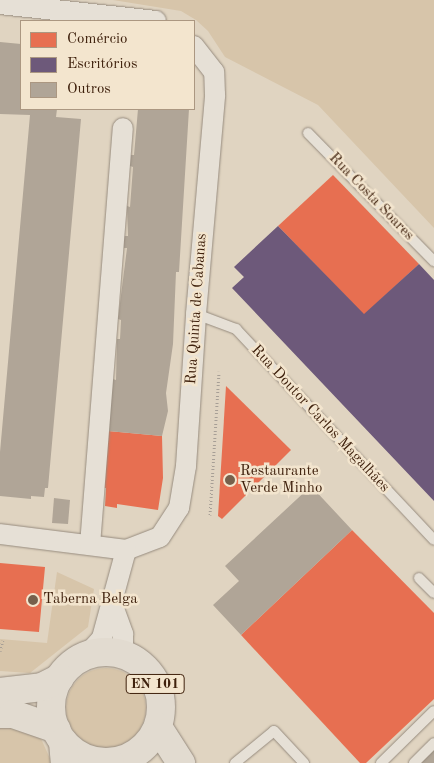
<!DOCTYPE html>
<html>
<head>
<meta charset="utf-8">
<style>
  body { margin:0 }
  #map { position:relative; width:434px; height:763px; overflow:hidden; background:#e0d4c1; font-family:"Old Standard TT",serif }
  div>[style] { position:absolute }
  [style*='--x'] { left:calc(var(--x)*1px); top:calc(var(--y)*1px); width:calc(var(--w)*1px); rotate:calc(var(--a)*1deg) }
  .green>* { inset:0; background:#d7c5aa }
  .round { border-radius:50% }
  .shops>* { inset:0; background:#e76f51 }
  .offices>* { inset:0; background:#6d597a }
  .building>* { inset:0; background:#b0a597 }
  .path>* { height:3px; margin-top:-1.5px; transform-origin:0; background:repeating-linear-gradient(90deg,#a79f96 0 1px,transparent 0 3.5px) }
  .roads { filter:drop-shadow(0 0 1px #968b7e) drop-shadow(0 0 1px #968b7e) }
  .service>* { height:10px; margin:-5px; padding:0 5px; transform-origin:5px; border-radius:5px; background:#e6e0d6 }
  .minor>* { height:20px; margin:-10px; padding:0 10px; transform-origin:10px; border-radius:10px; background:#e6e0d6 }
  .primary>* { height:28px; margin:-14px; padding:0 14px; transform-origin:14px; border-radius:14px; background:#e2dbd0 }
  .primary>.ring { margin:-14px; padding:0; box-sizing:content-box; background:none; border:28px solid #e2dbd0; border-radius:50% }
  .trunk>* { height:28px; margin:-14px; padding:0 14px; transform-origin:14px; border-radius:14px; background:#e2dbd0 }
  .dots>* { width:14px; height:14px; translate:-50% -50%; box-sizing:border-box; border:2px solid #f3e5ce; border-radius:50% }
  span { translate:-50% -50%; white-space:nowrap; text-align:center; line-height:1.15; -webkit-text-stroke:5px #f3e5ce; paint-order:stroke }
  .shield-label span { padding:1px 4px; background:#f3e5ce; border:1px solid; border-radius:4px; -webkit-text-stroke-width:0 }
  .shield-label { font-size:14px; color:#3f210d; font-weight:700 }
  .street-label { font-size:15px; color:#3f210d }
  .poi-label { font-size:15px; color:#3f210d }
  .left { translate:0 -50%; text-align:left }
  .legend { position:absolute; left:20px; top:20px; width:175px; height:90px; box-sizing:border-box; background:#f3e5ce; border:1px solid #ab9781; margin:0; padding:6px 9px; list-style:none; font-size:15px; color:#3f210d }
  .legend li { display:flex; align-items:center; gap:10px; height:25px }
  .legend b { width:25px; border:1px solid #ab9781 }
</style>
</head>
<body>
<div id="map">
  <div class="green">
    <div style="clip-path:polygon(113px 0,434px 0,434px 228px,318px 105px,225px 57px,208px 31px,196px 20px,181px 11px)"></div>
    <div style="clip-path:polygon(57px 572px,94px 589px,88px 627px,30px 673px,0 671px,0 639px,47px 643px)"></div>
    <div class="round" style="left:66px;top:668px;width:80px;height:80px"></div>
    <div style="clip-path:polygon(0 722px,38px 732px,52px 763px,0 763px)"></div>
  </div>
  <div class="shops">
    <div style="clip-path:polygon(333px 175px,419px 264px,364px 315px,278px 226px)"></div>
    <div style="clip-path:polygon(226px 386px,291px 450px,222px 519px,218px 516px)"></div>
    <div style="clip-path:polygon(108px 431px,162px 436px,163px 478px,158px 510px,117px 504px,117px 508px,105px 506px,106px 488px,103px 488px)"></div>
    <div style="clip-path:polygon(352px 530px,434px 613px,434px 699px,366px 763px,360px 763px,241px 635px)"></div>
    <div style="clip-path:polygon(0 563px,45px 567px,39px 632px,0 629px)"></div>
  </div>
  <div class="offices">
    <div style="clip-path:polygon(278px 226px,364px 314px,419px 264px,434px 280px,434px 501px,232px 288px,244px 277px,234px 267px)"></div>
  </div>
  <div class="building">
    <div style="clip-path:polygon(0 42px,21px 44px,21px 109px,57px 109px,56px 117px,81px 119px,48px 488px,45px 488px,44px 497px,31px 496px,31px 499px,0 496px,0 452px,30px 115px,0 114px)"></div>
    <div style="clip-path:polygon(138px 109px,189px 109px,179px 272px,176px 272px,173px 344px,166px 393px,168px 411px,162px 436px,108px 431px,113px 379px,116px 380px,117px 339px,120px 339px,121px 320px,118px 319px,127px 248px,124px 248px,124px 236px,128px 236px,127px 206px,130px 207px,133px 167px,130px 166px,131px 155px,134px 155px)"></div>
    <div style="clip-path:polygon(311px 486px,352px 530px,241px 635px,213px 605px,239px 581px,225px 566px)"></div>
    <div style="clip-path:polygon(54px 498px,70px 500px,68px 524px,52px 523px)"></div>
    <div style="clip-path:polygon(434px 749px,434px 763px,419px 763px)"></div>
  </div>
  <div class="path">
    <div style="--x:210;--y:515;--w:144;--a:-86.4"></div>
    <div style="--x:0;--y:651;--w:11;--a:-75"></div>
  </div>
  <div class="roads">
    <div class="service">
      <div style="--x:308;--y:133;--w:180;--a:45.5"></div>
      <div style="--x:196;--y:314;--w:43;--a:20.6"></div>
      <div style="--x:236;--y:329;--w:289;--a:46.8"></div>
      <div style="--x:419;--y:578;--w:21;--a:45"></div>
      <div style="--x:235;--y:763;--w:50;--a:-39.4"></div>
      <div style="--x:274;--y:731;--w:44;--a:46.8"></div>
      <div style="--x:381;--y:763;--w:74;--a:-44.5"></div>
      <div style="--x:414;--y:763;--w:28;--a:-45"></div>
    </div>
    <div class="minor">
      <div style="--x:0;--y:4;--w:157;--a:6.2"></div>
      <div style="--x:0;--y:534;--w:127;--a:7.2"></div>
      <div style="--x:90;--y:545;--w:418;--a:-85.5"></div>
      <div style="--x:126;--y:550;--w:36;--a:-21"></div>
      <div style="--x:160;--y:537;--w:35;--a:-57"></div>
      <div style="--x:179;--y:508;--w:43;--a:-80.5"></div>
      <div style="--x:186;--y:466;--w:152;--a:-86.2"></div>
      <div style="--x:196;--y:314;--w:220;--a:-85"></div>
      <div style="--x:215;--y:95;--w:23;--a:-92"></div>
      <div style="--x:214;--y:72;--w:33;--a:-128"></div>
      <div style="--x:113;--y:606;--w:30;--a:70"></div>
      <div style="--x:123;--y:634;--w:21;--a:90"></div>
      <div style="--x:86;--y:656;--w:24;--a:-48"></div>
      <div style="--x:102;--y:638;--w:91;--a:-74.7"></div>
    </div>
    <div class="primary">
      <div class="ring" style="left:51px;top:652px;width:82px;height:82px"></div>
      <div style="--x:158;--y:727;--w:43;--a:57.4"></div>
    </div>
    <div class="trunk">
      <div style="--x:0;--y:692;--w:42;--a:-6.8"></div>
      <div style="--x:42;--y:687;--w:20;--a:-27"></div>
      <div style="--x:0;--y:714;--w:13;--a:0"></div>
      <div style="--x:13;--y:714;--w:46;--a:19.2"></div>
      <div style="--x:63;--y:742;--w:21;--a:85"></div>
      <div style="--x:109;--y:763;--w:1;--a:-45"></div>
    </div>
  </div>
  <div class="dots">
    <div style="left:230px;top:480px;background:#77604c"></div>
    <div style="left:33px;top:600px;background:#77604c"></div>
  </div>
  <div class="shield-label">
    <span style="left:155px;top:684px">EN 101</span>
  </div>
  <div class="street-label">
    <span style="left:371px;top:197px;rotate:46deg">Rua Costa Soares</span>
    <span style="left:197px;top:309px;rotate:-86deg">Rua Quinta de Cabanas</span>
    <span style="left:320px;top:419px;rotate:47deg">Rua Doutor Carlos Magalhães</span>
  </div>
  <div class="poi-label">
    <span class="left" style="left:240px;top:480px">Restaurante<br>Verde Minho</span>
    <span class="left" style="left:43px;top:600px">Taberna Belga</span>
  </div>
  <ul class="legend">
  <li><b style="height:14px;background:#e76f51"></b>Comércio</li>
  <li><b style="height:14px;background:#6d597a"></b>Escritórios</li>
  <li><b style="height:14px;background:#b0a597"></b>Outros</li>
  </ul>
</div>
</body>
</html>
